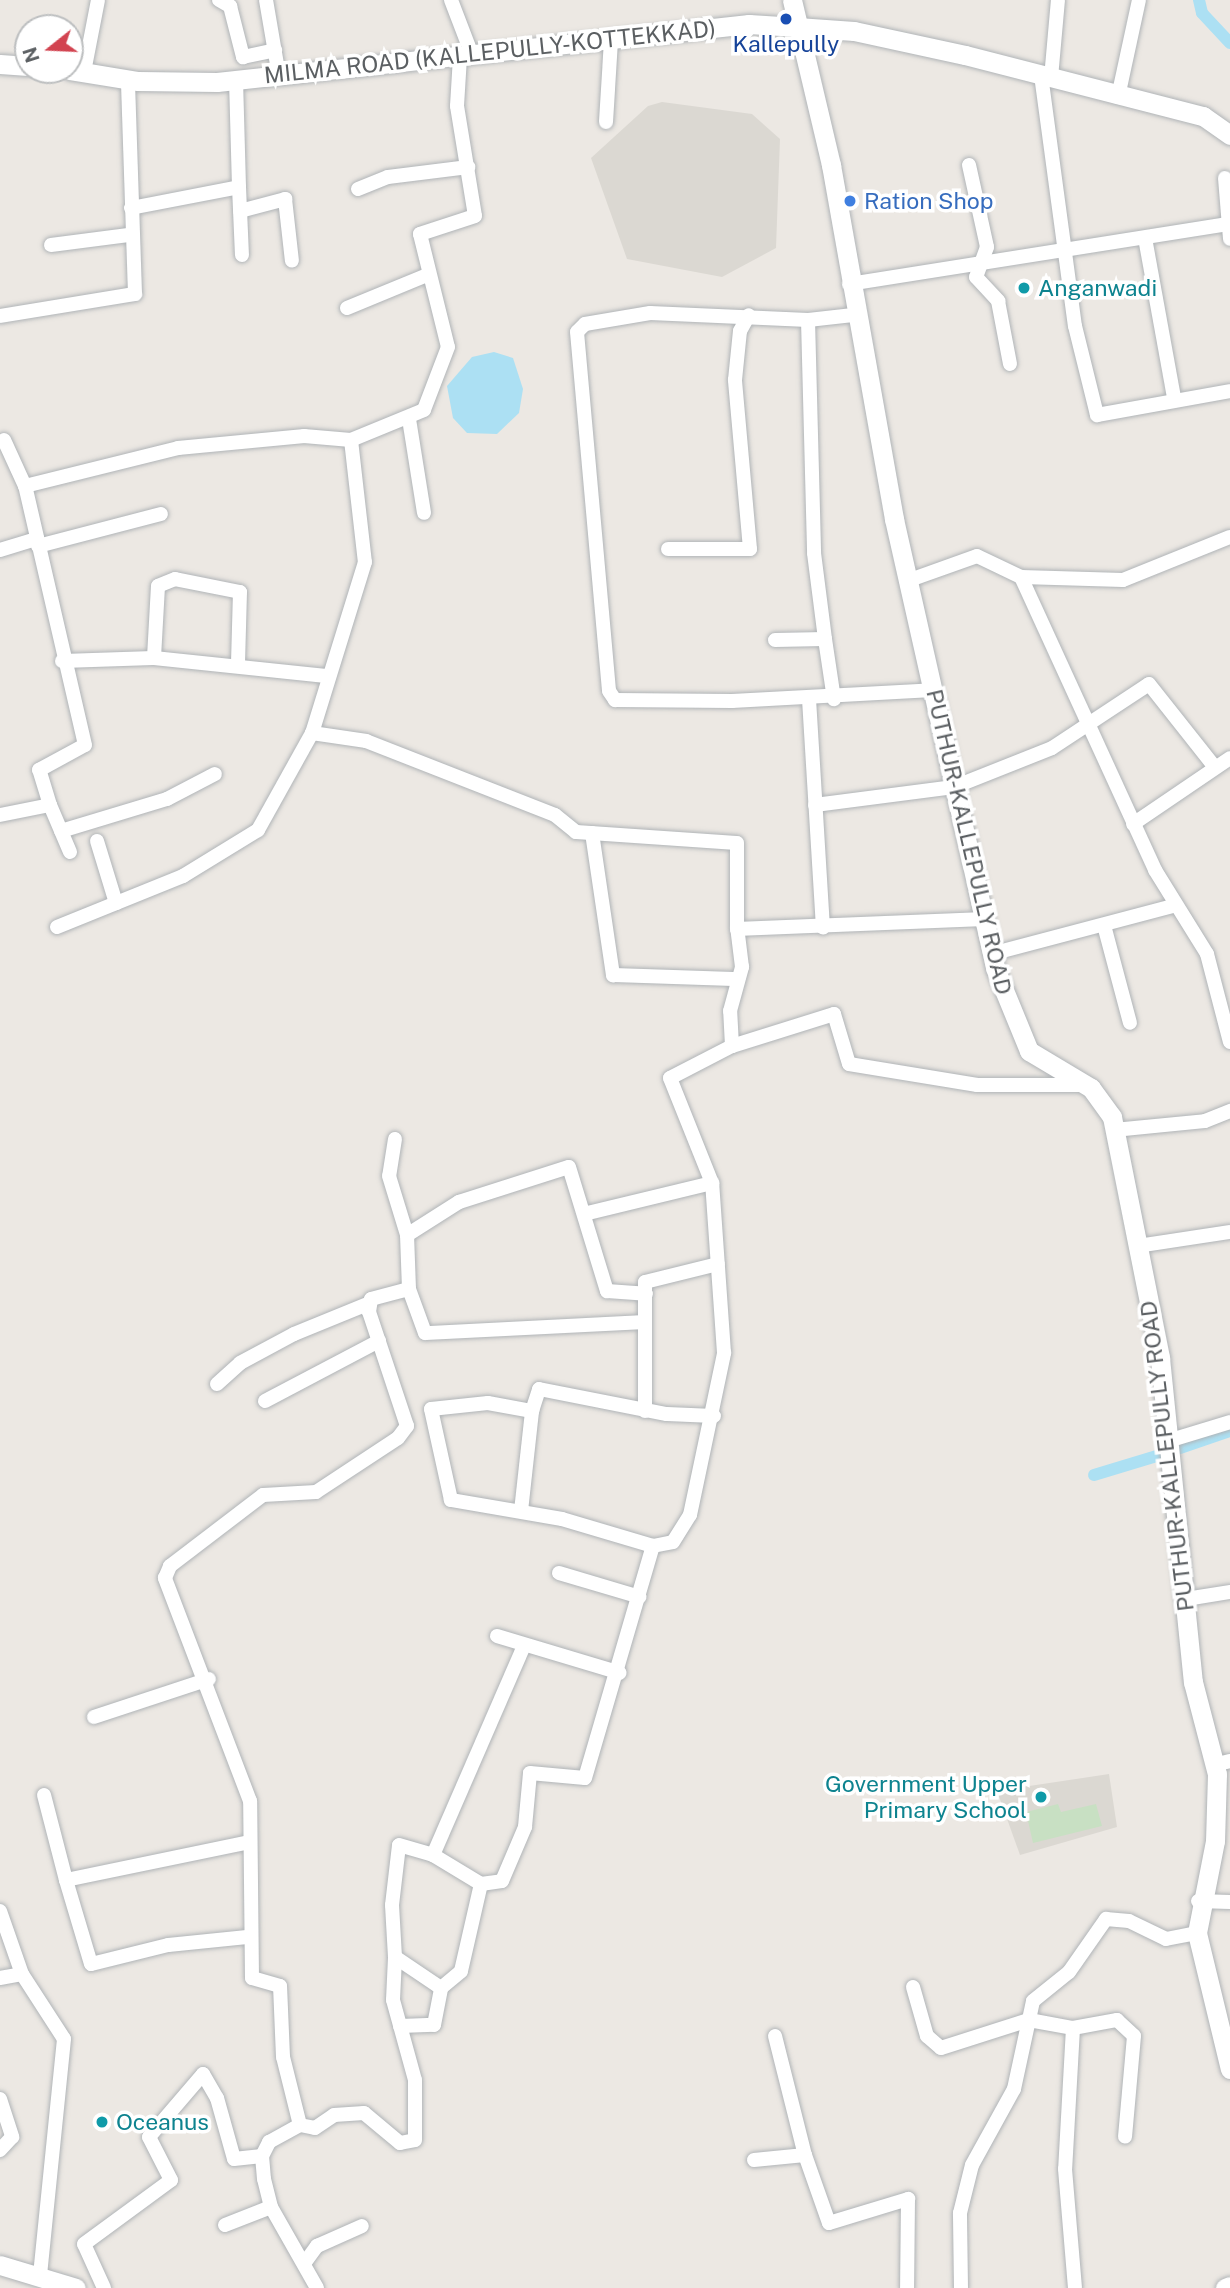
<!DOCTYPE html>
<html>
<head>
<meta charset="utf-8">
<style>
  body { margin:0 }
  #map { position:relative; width:1230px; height:2288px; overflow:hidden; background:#ece8e3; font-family:"Public Sans",sans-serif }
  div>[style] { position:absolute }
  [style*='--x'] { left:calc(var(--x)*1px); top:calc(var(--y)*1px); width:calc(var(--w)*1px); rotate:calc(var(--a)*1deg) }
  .education>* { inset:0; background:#dbd8d2 }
  .green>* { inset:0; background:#c8e0c3 }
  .water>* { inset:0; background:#ace0f3 }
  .canal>* { height:12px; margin:-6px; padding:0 6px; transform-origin:6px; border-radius:6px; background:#ace0f3 }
  .roads { filter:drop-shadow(0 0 2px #b0b4b7) drop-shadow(0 0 2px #b0b4b7) }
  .street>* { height:14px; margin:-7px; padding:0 7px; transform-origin:7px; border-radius:7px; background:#fff }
  .secondary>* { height:19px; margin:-9.5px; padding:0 9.5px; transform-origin:9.5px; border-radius:9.5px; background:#fff }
  .dots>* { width:19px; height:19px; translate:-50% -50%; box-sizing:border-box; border:4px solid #fff; border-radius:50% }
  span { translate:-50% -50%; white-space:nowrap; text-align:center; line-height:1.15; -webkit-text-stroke:7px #fff; paint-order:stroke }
  .transit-label { font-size:23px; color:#164399 }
  .street-label { font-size:23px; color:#5b5f62 }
  .shop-label { font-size:23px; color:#366cbe }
  .left { translate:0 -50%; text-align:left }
  .culture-label { font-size:23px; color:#0d838f }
  .right { translate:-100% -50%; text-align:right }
  .north { position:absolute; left:14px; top:14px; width:70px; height:70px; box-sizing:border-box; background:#fff; border:2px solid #bdbfc0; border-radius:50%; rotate:252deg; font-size:19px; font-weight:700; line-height:28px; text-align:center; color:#5b5f62 }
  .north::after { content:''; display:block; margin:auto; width:24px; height:32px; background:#d24350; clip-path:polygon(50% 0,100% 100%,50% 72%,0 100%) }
</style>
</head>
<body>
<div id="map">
  <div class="education">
    <div style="clip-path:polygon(662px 102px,752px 114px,780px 139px,776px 248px,722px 277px,627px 259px,591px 158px,648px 106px)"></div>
    <div style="clip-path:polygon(1109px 1774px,1117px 1827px,1020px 1855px,997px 1791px)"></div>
  </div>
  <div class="green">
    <div style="clip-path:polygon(1058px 1804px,1061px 1812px,1096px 1804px,1102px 1826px,1033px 1843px,1026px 1812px)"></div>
  </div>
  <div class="water">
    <div style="clip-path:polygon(494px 352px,513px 358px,523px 389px,519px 413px,497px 434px,467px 433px,453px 418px,447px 386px,472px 357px)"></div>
  </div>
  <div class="canal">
    <div style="--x:1199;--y:0;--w:13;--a:77"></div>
    <div style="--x:1202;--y:13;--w:41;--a:47"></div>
    <div style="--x:1180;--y:1448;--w:53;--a:-18.8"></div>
    <div style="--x:1094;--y:1475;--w:69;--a:-16.9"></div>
  </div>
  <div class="roads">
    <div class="street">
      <div style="--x:219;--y:0;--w:13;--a:29"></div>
      <div style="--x:230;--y:6;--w:53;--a:75.7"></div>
      <div style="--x:243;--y:57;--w:33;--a:-12"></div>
      <div style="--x:266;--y:0;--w:77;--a:80.3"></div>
      <div style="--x:451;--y:0;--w:59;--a:69.1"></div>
      <div style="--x:460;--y:57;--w:49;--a:93.5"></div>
      <div style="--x:457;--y:106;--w:111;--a:80.7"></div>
      <div style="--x:475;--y:216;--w:58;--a:161.9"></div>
      <div style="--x:420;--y:234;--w:116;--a:76.1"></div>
      <div style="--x:448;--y:347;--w:67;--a:110.9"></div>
      <div style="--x:424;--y:410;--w:79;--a:157.7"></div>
      <div style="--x:351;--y:440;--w:123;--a:83.5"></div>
      <div style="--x:365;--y:562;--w:179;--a:107.2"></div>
      <div style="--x:312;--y:733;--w:55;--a:8.4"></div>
      <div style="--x:366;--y:741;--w:203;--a:21.4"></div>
      <div style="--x:555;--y:815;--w:27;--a:39"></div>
      <div style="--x:576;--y:832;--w:161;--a:3.9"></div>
      <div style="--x:737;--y:843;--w:86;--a:90"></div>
      <div style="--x:737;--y:929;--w:247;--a:-2.3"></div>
      <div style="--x:84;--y:72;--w:73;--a:-79"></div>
      <div style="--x:1041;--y:75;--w:253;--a:82.3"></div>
      <div style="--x:1075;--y:326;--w:92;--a:76.1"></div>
      <div style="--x:1097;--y:415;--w:135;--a:-10.2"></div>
      <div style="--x:1051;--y:78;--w:78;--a:-84.9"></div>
      <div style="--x:1118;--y:97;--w:99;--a:-77.8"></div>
      <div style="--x:606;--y:122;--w:82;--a:-86.5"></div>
      <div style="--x:969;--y:165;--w:84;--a:77.6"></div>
      <div style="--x:987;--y:247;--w:32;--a:110"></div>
      <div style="--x:976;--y:277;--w:33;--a:47"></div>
      <div style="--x:998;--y:301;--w:64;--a:79.2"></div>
      <div style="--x:1225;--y:178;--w:61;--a:85.3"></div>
      <div style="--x:239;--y:187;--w:68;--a:87.5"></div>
      <div style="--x:358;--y:189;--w:32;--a:-22"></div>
      <div style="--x:388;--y:177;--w:81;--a:-7.1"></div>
      <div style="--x:131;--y:208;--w:110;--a:-11"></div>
      <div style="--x:239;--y:187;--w:107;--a:-91.6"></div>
      <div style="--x:240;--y:211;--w:47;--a:-14.9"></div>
      <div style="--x:285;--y:199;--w:62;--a:83.6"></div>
      <div style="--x:1145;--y:238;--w:163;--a:79.7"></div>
      <div style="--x:51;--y:245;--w:78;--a:-7.4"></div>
      <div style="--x:849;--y:284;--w:383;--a:-9"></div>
      <div style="--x:347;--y:308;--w:87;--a:-22.4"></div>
      <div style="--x:853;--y:315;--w:45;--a:173.7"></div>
      <div style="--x:808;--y:320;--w:158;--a:-177.5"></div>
      <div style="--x:650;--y:313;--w:66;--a:170.4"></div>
      <div style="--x:585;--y:324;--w:11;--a:135"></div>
      <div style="--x:577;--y:332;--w:360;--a:84.9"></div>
      <div style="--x:609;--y:691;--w:11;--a:56"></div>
      <div style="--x:615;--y:700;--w:117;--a:0.5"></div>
      <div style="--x:732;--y:701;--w:201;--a:-3.1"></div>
      <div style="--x:0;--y:316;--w:137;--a:-9.3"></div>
      <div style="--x:135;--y:294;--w:215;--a:-91.9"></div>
      <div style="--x:808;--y:320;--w:233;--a:88.5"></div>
      <div style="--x:814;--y:553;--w:87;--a:82.7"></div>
      <div style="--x:409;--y:419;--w:95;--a:80.9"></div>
      <div style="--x:4;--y:440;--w:51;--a:65.5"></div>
      <div style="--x:25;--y:486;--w:158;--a:-13.9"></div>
      <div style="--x:178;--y:448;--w:127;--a:-5.4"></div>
      <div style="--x:304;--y:436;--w:47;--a:4.9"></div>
      <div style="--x:38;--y:546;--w:127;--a:-14.6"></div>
      <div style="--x:668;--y:549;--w:82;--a:0"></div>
      <div style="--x:750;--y:549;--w:170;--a:-95.1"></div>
      <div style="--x:735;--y:380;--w:49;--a:-84.2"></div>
      <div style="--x:740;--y:331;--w:18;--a:-61"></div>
      <div style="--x:0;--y:550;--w:39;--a:-17"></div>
      <div style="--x:1021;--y:577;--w:322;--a:65.4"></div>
      <div style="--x:1155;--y:870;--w:99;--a:58.2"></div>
      <div style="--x:1207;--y:954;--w:91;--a:75.4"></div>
      <div style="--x:907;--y:581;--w:74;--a:-19.7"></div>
      <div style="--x:977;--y:556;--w:49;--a:25.5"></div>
      <div style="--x:1021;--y:577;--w:102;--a:1.7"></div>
      <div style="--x:1123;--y:580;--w:115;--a:-21.9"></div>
      <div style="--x:775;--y:640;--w:50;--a:-1.1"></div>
      <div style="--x:825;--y:639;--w:61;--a:81.5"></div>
      <div style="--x:62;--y:661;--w:92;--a:-1.9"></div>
      <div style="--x:238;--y:663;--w:71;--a:-88.4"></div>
      <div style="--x:240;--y:592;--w:66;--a:-168.7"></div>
      <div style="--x:175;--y:579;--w:18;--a:158"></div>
      <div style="--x:158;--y:586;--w:72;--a:93.2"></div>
      <div style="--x:154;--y:658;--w:173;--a:6"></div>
      <div style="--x:809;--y:699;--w:229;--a:86.5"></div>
      <div style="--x:50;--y:805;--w:51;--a:66.9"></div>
      <div style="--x:815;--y:805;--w:140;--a:-7.4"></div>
      <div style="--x:954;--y:787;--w:105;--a:-21.7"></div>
      <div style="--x:1052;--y:748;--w:116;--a:-33.4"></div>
      <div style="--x:1149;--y:684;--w:105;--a:51.6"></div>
      <div style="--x:0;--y:815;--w:51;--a:-11.3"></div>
      <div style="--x:50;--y:805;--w:37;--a:-107"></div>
      <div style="--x:39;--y:770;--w:52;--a:-28.5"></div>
      <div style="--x:85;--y:745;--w:266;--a:-103"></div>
      <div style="--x:1133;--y:824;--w:117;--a:-34.2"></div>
      <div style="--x:61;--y:831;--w:111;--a:-16.8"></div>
      <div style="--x:167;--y:799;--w:54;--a:-27.5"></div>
      <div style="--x:592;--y:833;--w:144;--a:81.6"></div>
      <div style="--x:613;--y:975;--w:121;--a:1.9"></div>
      <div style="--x:97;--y:841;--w:65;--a:73"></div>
      <div style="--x:57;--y:927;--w:136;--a:-22"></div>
      <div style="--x:183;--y:876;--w:88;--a:-31.5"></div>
      <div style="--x:258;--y:830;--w:111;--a:-60.9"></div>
      <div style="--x:1105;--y:929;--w:97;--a:75.1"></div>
      <div style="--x:991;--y:954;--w:191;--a:-14.8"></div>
      <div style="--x:732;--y:1046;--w:107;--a:-17.4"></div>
      <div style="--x:834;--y:1014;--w:52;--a:73.3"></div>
      <div style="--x:849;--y:1064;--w:130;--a:9.3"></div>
      <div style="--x:977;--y:1085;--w:109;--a:0"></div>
      <div style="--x:1114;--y:1130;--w:91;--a:-5.6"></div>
      <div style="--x:1205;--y:1121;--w:27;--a:-22"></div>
      <div style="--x:395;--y:1139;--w:37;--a:99"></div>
      <div style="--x:389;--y:1176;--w:62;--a:73"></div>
      <div style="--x:588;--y:1213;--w:128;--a:-13.6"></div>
      <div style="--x:1137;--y:1246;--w:94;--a:-8.6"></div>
      <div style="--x:645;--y:1322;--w:40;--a:-90"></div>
      <div style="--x:645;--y:1282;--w:75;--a:-13.9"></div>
      <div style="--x:217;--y:1384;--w:31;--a:-42"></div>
      <div style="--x:240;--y:1363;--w:61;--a:-28.2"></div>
      <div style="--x:294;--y:1334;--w:82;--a:-22.2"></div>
      <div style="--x:265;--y:1401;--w:129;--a:-27.8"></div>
      <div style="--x:645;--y:1411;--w:89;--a:-90"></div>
      <div style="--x:645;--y:1322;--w:220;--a:177.1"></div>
      <div style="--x:425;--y:1333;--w:47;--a:-110"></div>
      <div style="--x:409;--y:1289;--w:54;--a:-92.1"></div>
      <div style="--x:407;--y:1235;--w:62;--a:-32.4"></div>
      <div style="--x:459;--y:1202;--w:115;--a:-17.7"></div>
      <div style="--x:569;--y:1167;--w:130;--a:73"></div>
      <div style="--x:607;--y:1291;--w:39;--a:4"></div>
      <div style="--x:1168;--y:1441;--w:65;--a:-17"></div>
      <div style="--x:521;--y:1511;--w:101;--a:-83.7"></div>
      <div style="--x:653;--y:1546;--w:95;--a:-163.5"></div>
      <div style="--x:562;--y:1519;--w:113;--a:-170.3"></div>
      <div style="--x:451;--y:1500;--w:93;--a:-102.4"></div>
      <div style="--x:431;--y:1409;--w:57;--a:-6"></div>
      <div style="--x:488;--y:1403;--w:45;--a:10.3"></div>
      <div style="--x:532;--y:1411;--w:23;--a:-72"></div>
      <div style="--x:539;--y:1389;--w:130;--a:11.1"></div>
      <div style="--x:667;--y:1414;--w:47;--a:2.4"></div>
      <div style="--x:559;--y:1573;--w:84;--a:16.5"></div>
      <div style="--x:1186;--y:1599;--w:45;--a:-9"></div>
      <div style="--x:497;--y:1636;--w:128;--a:16.7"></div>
      <div style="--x:94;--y:1717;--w:121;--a:-18.3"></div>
      <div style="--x:1214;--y:1765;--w:16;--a:-14"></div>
      <div style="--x:44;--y:1795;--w:88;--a:75.5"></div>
      <div style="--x:481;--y:1884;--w:21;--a:-8"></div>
      <div style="--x:502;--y:1881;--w:59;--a:-66.9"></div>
      <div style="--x:525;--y:1827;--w:54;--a:-84.7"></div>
      <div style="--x:530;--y:1773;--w:55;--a:5.2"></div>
      <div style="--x:585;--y:1778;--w:242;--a:-73.7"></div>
      <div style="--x:653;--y:1546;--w:20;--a:-11"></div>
      <div style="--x:673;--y:1542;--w:32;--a:-58"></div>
      <div style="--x:690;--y:1515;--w:166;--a:-78.1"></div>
      <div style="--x:724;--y:1353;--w:170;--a:-94"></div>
      <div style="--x:712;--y:1183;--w:113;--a:-111.8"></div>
      <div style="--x:670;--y:1078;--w:70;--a:-27.3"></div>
      <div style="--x:732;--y:1046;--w:35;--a:-93"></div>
      <div style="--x:730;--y:1011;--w:46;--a:-74.7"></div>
      <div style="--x:742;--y:967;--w:38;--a:-97"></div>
      <div style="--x:1198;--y:1901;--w:32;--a:2"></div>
      <div style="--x:0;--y:1911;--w:67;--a:70.8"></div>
      <div style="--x:22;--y:1974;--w:77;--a:57.1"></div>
      <div style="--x:64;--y:2039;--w:239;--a:95.8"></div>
      <div style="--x:247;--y:1937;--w:79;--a:174.2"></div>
      <div style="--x:168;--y:1945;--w:79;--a:166.1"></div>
      <div style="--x:91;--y:1964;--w:88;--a:-106.6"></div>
      <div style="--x:66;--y:1880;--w:187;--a:-11.7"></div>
      <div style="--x:395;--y:1957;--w:52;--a:-93.3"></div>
      <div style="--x:392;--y:1905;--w:60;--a:-83.3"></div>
      <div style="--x:399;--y:1845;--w:35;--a:16"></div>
      <div style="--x:0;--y:1978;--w:22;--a:-10"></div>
      <div style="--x:913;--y:1987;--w:51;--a:74.1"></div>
      <div style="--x:927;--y:2036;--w:18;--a:41"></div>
      <div style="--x:941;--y:2048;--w:92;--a:-17.7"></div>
      <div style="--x:1029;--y:2020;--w:45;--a:10.3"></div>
      <div style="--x:1073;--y:2028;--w:141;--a:93.2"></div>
      <div style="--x:1065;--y:2169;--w:119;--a:85.2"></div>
      <div style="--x:400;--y:2026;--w:34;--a:-2"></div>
      <div style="--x:434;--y:2025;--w:38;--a:-79"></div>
      <div style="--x:441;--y:1988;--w:26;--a:-40"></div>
      <div style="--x:461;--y:1971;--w:89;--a:-77.1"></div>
      <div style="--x:481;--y:1884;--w:56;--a:-148.9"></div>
      <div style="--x:433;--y:1855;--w:228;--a:-66.5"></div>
      <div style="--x:1073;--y:2028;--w:45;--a:-10.3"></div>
      <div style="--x:1117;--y:2020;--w:23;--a:43"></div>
      <div style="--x:1134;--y:2036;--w:101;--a:95.1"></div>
      <div style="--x:775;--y:2036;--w:123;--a:75.9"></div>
      <div style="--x:0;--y:2099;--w:40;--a:72"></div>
      <div style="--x:12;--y:2137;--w:18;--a:133"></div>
      <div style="--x:300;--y:2125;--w:15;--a:11"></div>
      <div style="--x:315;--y:2128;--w:23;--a:-34"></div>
      <div style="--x:334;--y:2115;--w:30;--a:-4"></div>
      <div style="--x:364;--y:2113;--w:47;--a:39.8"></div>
      <div style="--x:400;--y:2143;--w:15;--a:-11"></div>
      <div style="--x:415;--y:2140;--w:60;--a:-90"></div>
      <div style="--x:415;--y:2080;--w:83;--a:-105.4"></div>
      <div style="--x:393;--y:2000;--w:43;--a:-87.3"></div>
      <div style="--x:395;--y:1957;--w:55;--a:34"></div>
      <div style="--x:754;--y:2160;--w:51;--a:-5.6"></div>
      <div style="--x:805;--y:2155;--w:72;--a:70.6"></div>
      <div style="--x:829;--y:2223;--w:83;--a:-16.9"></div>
      <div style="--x:908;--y:2199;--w:89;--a:90.6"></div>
      <div style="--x:225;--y:2225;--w:49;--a:-21.4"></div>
      <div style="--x:306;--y:2261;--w:19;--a:-54"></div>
      <div style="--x:317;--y:2246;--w:49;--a:-24"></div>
      <div style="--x:104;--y:2288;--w:48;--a:-114.4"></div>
      <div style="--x:84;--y:2244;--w:108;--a:-36.3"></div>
      <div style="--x:171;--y:2180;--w:48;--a:-117.1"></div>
      <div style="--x:149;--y:2137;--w:83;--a:-49.4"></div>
      <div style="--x:203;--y:2074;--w:28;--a:60"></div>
      <div style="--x:217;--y:2098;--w:63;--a:74.4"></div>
      <div style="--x:234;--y:2159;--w:28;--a:-6"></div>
      <div style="--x:317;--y:2288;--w:93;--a:-119.6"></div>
      <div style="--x:271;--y:2207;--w:29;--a:-104"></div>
      <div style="--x:264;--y:2179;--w:23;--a:-95"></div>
      <div style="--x:262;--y:2156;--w:16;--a:-63"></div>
      <div style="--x:269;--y:2142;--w:35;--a:-29"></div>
      <div style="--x:300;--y:2125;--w:70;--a:-104"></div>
      <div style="--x:283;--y:2057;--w:71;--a:-92.4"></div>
      <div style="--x:280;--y:1986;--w:29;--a:-164"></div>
      <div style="--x:252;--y:1978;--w:177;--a:-90.6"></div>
      <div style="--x:250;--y:1801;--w:239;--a:-110.9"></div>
      <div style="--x:165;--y:1578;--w:13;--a:-67"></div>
      <div style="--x:170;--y:1566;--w:117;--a:-37.4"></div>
      <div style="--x:263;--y:1495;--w:53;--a:-3.2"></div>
      <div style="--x:316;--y:1492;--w:98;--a:-33.4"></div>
      <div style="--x:398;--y:1438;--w:15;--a:-53"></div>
      <div style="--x:407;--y:1426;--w:120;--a:-108.4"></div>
      <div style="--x:369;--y:1312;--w:13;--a:-81"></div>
      <div style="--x:371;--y:1299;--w:39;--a:-15"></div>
      <div style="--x:961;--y:2288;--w:75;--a:-90.8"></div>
      <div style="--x:960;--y:2213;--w:49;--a:-76"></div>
      <div style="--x:972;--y:2165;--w:87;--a:-61.1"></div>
      <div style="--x:1014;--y:2089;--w:90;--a:-77.8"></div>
      <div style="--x:1033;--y:2001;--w:46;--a:-38.9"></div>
      <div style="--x:1069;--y:1972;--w:65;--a:-55.1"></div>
      <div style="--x:1106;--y:1919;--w:23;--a:5"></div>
      <div style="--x:1129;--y:1921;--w:41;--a:25.9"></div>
      <div style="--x:1166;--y:1939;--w:32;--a:-11"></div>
    </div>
    <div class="secondary">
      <div style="--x:792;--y:0;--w:170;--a:76.7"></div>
      <div style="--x:831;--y:165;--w:360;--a:79.9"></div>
      <div style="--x:894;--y:519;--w:460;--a:77.3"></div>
      <div style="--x:995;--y:968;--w:90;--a:67.7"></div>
      <div style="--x:1029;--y:1051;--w:72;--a:30.8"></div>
      <div style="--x:1091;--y:1088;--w:36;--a:54"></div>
      <div style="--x:1112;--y:1117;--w:246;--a:78.7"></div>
      <div style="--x:1160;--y:1358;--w:326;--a:84.2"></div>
      <div style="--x:1193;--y:1682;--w:95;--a:75.4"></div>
      <div style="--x:1217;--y:1774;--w:67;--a:91.7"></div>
      <div style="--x:1215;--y:1841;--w:94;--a:101.1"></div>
      <div style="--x:1197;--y:1933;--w:140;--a:76.4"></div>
      <div style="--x:0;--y:64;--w:28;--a:4"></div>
      <div style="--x:70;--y:70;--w:69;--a:9.2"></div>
      <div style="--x:138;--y:81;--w:79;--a:0.7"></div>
      <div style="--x:217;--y:82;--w:535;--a:-6.22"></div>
      <div style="--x:749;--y:24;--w:48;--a:3.6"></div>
      <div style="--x:797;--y:27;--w:57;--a:4"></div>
      <div style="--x:854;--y:31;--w:114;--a:12.2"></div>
      <div style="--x:965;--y:55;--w:246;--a:14.4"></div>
      <div style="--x:1203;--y:116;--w:33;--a:35"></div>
      <div style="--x:0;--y:2265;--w:79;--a:16.8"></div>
      <div style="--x:1225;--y:2288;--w:5;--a:-22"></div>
    </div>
  </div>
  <div class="dots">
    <div style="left:786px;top:19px;background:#1a4fb4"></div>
    <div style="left:850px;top:201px;background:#3f7fe0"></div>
    <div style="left:1024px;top:288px;background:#0f9aa8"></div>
    <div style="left:1041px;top:1797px;background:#0f9aa8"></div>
    <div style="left:102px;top:2122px;background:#0f9aa8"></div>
  </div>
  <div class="transit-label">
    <span style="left:786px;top:44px">Kallepully</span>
  </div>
  <div class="street-label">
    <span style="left:490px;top:52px;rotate:-6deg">MILMA ROAD (KALLEPULLY-KOTTEKKAD)</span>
    <span style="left:969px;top:842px;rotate:77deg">PUTHUR-KALLEPULLY ROAD</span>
    <span style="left:1167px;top:1456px;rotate:-97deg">PUTHUR-KALLEPULLY ROAD</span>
  </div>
  <div class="shop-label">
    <span class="left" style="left:864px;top:201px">Ration Shop</span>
  </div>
  <div class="culture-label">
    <span class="left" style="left:1038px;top:288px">Anganwadi</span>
    <span class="right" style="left:1027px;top:1797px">Government Upper<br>Primary School</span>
    <span class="left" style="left:116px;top:2122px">Oceanus</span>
  </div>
  <div class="north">N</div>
</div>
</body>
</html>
